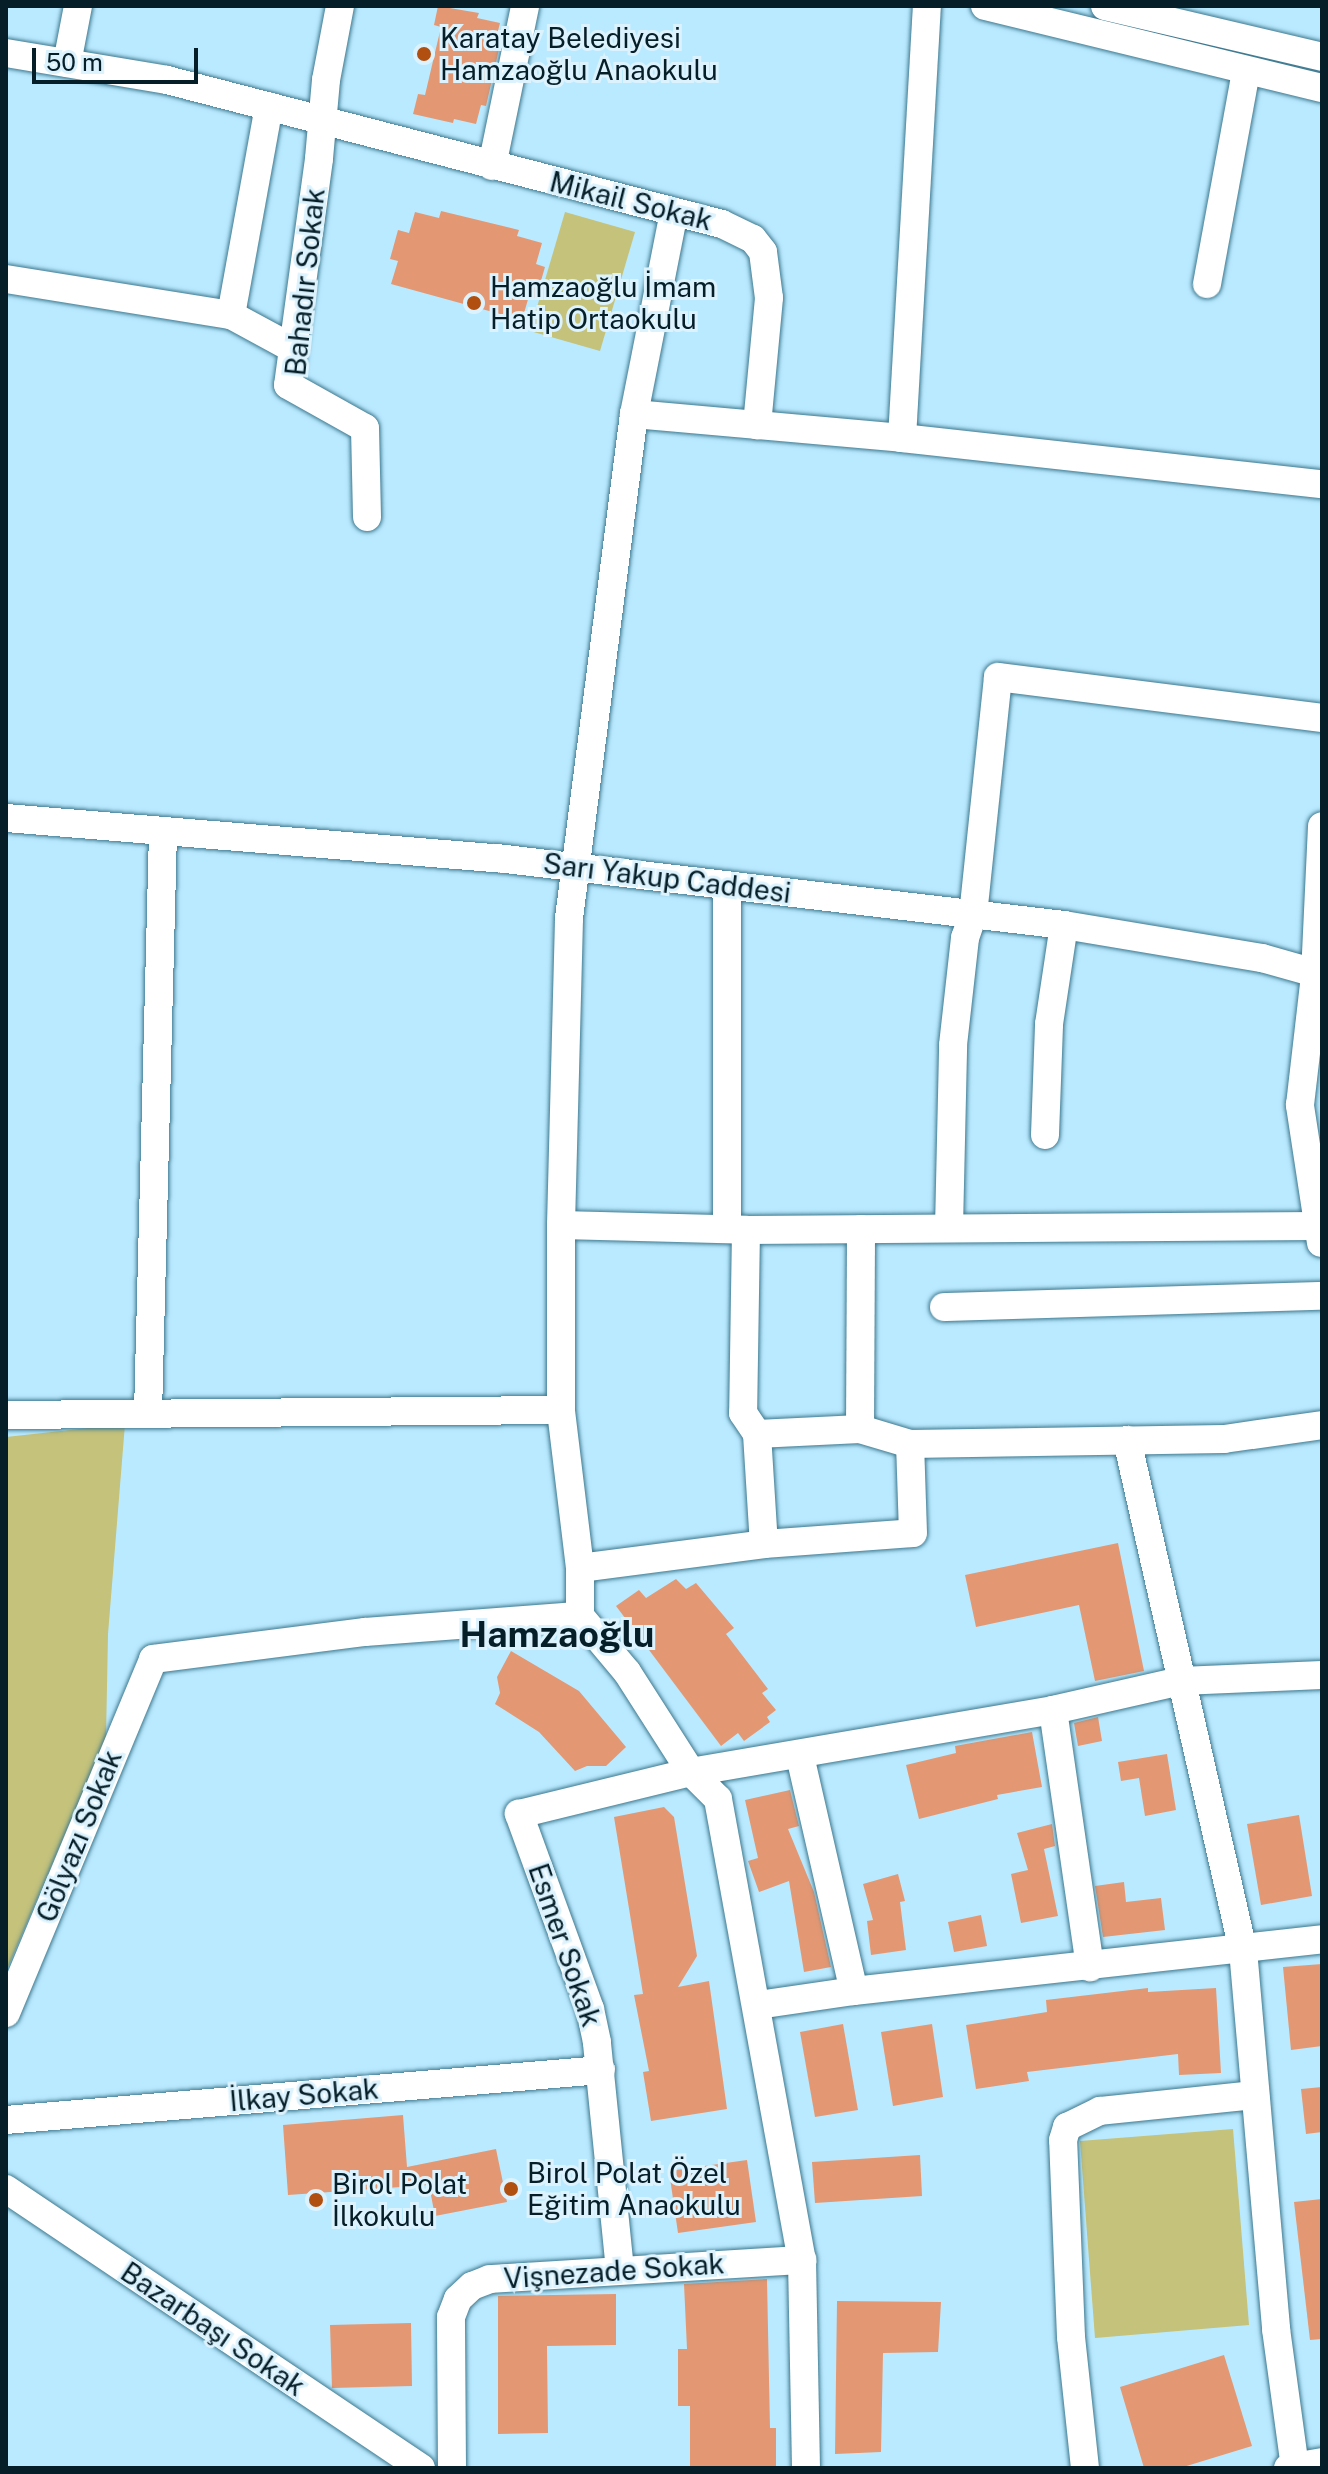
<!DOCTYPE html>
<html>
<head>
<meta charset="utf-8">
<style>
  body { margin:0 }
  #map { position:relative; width:1328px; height:2474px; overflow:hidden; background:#baeaff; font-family:"Public Sans",sans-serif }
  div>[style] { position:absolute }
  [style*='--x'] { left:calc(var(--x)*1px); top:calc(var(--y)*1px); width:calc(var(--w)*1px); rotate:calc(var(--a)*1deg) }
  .green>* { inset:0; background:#c4c27b }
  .building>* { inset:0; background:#e39873 }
  .roads { filter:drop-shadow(0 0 2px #3d788f) drop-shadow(0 0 2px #3d788f) }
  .minor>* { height:28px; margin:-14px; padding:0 14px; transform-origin:14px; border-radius:14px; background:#fff }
  .dots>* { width:22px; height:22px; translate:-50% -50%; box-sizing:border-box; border:4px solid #dcf3fe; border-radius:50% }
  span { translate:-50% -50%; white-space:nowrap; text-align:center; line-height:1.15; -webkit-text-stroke:6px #dcf3fe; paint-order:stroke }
  .poi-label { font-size:28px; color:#061e28 }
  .left { translate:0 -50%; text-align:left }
  .street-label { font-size:28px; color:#061e28 }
  .district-label { font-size:36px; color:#061e28; font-weight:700 }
  .frame { position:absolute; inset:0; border:8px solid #061e28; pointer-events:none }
  .scale { position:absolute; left:32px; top:48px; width:166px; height:36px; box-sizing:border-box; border:4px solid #061e28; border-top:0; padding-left:10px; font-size:24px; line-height:28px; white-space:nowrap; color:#061e28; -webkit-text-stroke:6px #dcf3fe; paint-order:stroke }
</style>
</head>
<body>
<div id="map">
  <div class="green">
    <div style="clip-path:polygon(565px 212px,635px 232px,600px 351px,530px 331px)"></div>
    <div style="clip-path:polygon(125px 1424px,108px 1634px,106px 1738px,6px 1972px,6px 1437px)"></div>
    <div style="clip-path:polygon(1233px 2129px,1249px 2325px,1095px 2338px,1080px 2141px)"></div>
  </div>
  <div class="building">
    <div style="clip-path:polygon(438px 6px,479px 13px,477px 18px,500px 23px,496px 39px,501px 40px,494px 71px,486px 106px,481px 105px,476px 124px,454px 119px,453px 123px,413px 114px,418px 94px,425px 95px,441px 27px,434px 25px)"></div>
    <div style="clip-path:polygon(441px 211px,519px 230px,517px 236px,542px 243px,536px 264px,545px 267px,536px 298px,529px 296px,522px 320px,391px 284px,398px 261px,390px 259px,398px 230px,409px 233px,415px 212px,439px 218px)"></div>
    <div style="clip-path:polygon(1118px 1543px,1144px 1671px,1095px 1681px,1079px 1605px,976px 1627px,965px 1575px)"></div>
    <div style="clip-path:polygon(676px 1579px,686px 1589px,696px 1583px,734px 1628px,726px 1634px,768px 1689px,762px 1693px,776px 1710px,767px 1717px,770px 1722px,744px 1741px,738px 1733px,721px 1746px,616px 1606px,639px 1590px,646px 1598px)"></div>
    <div style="clip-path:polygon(511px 1651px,579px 1691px,626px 1747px,606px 1766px,587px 1766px,575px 1771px,539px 1732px,495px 1704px,500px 1693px,497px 1677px)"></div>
    <div style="clip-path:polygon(1098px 1717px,1102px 1741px,1078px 1746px,1074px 1723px)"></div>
    <div style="clip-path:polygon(1032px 1732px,1042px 1787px,997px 1795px,998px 1799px,919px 1819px,906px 1765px,956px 1753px,955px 1746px)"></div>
    <div style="clip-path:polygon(1167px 1754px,1176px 1810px,1145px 1816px,1139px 1778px,1121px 1781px,1118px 1762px)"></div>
    <div style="clip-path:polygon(790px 1790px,799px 1826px,788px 1829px,814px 1892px,831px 1967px,804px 1972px,789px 1881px,759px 1892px,748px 1861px,758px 1858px,745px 1800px)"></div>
    <div style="clip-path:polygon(664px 1807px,674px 1817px,697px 1956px,678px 1987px,709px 1981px,727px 2109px,651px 2121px,643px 2072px,649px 2071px,634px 1995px,643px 1994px,614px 1817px)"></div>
    <div style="clip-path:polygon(1299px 1815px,1312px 1896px,1261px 1905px,1247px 1824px)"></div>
    <div style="clip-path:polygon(1052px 1824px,1055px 1846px,1044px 1849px,1058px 1916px,1021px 1923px,1011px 1874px,1028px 1870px,1017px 1833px)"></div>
    <div style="clip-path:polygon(898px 1874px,905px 1901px,900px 1902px,906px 1950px,871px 1955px,867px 1921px,873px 1920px,863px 1884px)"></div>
    <div style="clip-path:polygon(1124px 1882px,1126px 1902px,1161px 1898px,1165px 1930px,1103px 1937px,1095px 1886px)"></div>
    <div style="clip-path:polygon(981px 1915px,987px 1946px,954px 1952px,948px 1922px)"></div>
    <div style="clip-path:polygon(1322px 1964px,1322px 2046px,1291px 2050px,1283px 1967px)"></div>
    <div style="clip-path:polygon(1148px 1988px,1148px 1992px,1216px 1988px,1221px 2073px,1179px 2075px,1178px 2054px,1027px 2072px,1029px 2081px,976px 2089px,966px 2025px,1047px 2012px,1046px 2000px)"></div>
    <div style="clip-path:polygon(843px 2024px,858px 2110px,815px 2117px,800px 2032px)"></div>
    <div style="clip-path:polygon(932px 2024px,943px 2097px,893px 2106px,881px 2032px)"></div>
    <div style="clip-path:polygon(1322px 2087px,1322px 2132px,1306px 2134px,1301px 2089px)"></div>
    <div style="clip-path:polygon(403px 2115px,407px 2167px,496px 2149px,507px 2202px,435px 2216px,429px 2185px,288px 2195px,283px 2125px)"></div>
    <div style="clip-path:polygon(920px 2155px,922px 2196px,815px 2203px,812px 2162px)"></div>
    <div style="clip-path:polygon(747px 2160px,756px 2222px,678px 2233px,669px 2171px)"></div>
    <div style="clip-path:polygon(1322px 2199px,1322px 2339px,1310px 2340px,1294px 2202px)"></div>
    <div style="clip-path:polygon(767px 2279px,770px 2428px,776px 2428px,776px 2468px,690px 2468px,690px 2406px,678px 2406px,678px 2349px,687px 2349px,684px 2284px)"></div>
    <div style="clip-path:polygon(616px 2294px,616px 2345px,547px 2346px,548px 2433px,498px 2434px,498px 2296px)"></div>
    <div style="clip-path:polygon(837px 2301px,941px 2302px,938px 2352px,883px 2353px,881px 2452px,835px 2454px)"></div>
    <div style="clip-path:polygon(411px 2323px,412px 2386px,332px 2388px,330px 2325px)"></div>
    <div style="clip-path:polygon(1224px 2355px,1252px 2446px,1180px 2468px,1144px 2468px,1120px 2387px)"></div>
  </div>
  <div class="roads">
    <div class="minor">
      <div style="--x:340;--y:6;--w:75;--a:100.7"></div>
      <div style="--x:326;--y:80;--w:79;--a:95.1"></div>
      <div style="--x:319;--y:159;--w:228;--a:97.8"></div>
      <div style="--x:288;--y:385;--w:88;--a:29.2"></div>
      <div style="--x:365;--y:428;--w:89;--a:88.7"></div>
      <div style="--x:985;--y:6;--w:347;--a:13.7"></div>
      <div style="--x:1105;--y:6;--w:223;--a:13.2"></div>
      <div style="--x:6;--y:53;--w:163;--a:9.5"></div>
      <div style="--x:167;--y:80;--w:573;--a:14.55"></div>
      <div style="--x:722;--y:224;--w:34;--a:26"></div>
      <div style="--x:753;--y:239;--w:16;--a:52"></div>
      <div style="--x:763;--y:252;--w:46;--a:82.6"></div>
      <div style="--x:769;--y:298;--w:128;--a:95.4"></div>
      <div style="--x:67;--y:63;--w:58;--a:-79.1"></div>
      <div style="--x:492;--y:166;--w:163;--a:-78.3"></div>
      <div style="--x:6;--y:279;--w:228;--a:9.1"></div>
      <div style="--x:231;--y:315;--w:69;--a:28.4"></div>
      <div style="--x:1207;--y:284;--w:216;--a:-79.6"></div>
      <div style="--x:231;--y:315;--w:212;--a:-79.7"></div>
      <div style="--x:634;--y:414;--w:269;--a:5.1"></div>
      <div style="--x:902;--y:438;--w:423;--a:6.3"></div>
      <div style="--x:902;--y:438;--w:433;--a:-86.7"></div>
      <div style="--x:6;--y:818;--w:493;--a:4.7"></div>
      <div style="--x:497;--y:858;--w:571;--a:6.74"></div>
      <div style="--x:1064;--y:925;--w:201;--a:9.5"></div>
      <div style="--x:1262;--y:958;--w:62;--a:15.8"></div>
      <div style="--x:1045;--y:1135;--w:111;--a:-87.9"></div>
      <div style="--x:1049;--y:1024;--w:100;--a:-81.4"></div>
      <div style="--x:561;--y:1225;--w:185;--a:1.5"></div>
      <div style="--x:746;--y:1230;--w:572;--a:-0.4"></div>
      <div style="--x:727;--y:1228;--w:342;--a:-90"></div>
      <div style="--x:949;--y:1228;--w:183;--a:-88.7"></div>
      <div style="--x:953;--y:1045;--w:108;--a:-83.6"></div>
      <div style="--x:965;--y:938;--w:24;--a:-71"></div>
      <div style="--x:973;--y:915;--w:239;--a:-84"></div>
      <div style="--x:998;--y:677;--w:327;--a:7.2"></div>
      <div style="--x:746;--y:1230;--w:183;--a:90.9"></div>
      <div style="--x:743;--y:1413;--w:25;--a:56"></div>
      <div style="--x:757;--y:1434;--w:110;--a:86.4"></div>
      <div style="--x:1321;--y:1243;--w:140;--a:-98.7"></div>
      <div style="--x:1300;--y:1105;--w:131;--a:-83.4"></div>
      <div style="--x:1315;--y:975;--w:149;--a:-87.3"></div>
      <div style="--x:944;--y:1307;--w:378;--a:-1.7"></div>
      <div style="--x:148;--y:1413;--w:582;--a:-88.52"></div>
      <div style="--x:6;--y:1415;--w:555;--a:-0.52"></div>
      <div style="--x:860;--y:1429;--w:52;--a:16.7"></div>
      <div style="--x:910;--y:1444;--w:314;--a:-0.9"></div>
      <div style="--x:1224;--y:1439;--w:99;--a:-8.1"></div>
      <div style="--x:757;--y:1434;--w:103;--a:-2.8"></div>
      <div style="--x:860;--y:1429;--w:200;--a:-89.7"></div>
      <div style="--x:1127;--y:1440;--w:523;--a:77.19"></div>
      <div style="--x:1243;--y:1950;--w:380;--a:85"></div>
      <div style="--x:1276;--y:2329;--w:140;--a:82.2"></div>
      <div style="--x:580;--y:1568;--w:186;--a:-7.4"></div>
      <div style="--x:764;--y:1544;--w:149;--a:-4.2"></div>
      <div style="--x:913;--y:1533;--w:89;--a:-91.9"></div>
      <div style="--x:580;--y:1616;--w:48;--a:-90"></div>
      <div style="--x:580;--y:1568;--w:159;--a:-96.9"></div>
      <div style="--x:561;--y:1410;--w:185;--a:-90"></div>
      <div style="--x:561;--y:1225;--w:307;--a:-88.5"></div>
      <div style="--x:569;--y:918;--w:508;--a:-82.65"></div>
      <div style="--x:634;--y:414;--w:206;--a:-78.8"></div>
      <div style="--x:1053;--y:1710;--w:260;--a:81.8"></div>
      <div style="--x:800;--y:1756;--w:241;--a:77.1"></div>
      <div style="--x:758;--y:2005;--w:97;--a:-8.3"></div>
      <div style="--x:854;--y:1991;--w:471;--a:-6.3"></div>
      <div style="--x:6;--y:2013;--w:383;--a:-67.4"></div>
      <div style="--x:153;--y:1659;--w:214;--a:-7.3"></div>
      <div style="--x:365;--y:1632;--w:216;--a:-4.3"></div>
      <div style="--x:580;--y:1616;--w:73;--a:50"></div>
      <div style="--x:627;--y:1672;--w:119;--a:57.4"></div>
      <div style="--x:691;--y:1772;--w:38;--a:45"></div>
      <div style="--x:718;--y:1799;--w:469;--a:79.7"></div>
      <div style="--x:802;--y:2260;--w:208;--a:88.9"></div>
      <div style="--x:6;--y:2120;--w:597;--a:-4.8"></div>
      <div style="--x:6;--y:2189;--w:500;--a:33.91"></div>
      <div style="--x:620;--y:2270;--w:229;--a:-95.8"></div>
      <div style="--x:597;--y:2042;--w:34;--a:-102"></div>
      <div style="--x:590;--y:2009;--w:208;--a:-110"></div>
      <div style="--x:519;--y:1814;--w:177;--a:-13.7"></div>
      <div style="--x:691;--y:1772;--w:367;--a:-9.7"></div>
      <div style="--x:1053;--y:1710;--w:131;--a:-12.8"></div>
      <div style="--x:1181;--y:1681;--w:141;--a:-2.4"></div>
      <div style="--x:452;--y:2468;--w:151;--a:-90.4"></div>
      <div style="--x:451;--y:2317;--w:19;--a:-69"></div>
      <div style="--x:458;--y:2299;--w:19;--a:-43"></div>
      <div style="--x:472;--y:2286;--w:19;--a:-21"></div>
      <div style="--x:490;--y:2279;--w:313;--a:-3.5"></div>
      <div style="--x:1085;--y:2468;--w:132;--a:-96.1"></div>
      <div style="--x:1071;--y:2337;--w:197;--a:-92.3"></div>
      <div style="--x:1063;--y:2140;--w:14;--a:-73"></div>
      <div style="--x:1067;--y:2127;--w:37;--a:-26"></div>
      <div style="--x:1100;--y:2111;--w:156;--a:-5.9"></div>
      <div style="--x:1288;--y:2468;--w:35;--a:-10"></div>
    </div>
  </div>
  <div class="dots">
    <div style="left:424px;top:54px;background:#b04f10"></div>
    <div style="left:474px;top:303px;background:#b04f10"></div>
    <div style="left:511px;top:2189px;background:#b04f10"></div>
    <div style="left:316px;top:2200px;background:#b04f10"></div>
  </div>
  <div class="poi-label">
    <span class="left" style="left:440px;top:54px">Karatay Belediyesi<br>Hamzaoğlu Anaokulu</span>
    <span class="left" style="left:490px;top:303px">Hamzaoğlu İmam<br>Hatip Ortaokulu</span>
    <span class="left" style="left:527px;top:2189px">Birol Polat Özel<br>Eğitim Anaokulu</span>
    <span class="left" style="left:332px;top:2200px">Birol Polat<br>İlkokulu</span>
  </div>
  <div class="street-label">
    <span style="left:631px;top:201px;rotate:14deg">Mikail Sokak</span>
    <span style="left:305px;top:282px;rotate:-84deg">Bahadır Sokak</span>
    <span style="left:667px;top:878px;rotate:7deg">Sarı Yakup Caddesi</span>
    <span style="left:79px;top:1836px;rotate:-68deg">Gölyazı Sokak</span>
    <span style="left:565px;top:1945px;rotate:71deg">Esmer Sokak</span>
    <span style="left:304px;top:2095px;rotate:-5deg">İlkay Sokak</span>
    <span style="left:614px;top:2271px;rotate:-4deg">Vişnezade Sokak</span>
    <span style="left:213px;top:2329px;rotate:34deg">Bazarbaşı Sokak</span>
  </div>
  <div class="district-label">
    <span style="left:557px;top:1635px">Hamzaoğlu</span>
  </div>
  <div class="frame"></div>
  <div class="scale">50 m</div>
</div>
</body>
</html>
